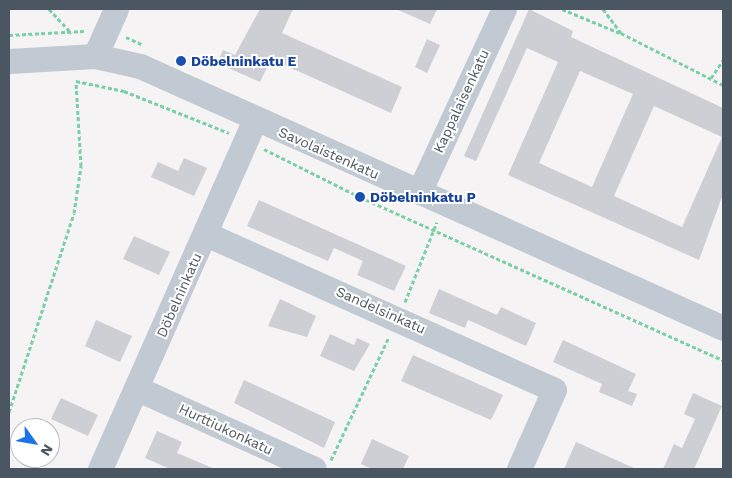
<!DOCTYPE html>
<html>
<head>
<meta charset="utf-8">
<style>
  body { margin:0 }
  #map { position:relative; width:732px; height:478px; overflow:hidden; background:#f5f3f3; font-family:"Work Sans",sans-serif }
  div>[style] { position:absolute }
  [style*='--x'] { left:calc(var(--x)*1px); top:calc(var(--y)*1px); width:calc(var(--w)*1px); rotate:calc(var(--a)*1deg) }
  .building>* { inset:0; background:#cdcfd5 }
  .path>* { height:3px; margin-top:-1.5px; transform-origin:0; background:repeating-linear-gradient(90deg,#7ad0a6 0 4px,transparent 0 6.5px) }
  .minor>* { height:25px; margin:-12.5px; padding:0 12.5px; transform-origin:12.5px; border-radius:12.5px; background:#c1cad2 }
  .dots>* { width:14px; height:14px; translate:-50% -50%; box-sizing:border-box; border:2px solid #fff; border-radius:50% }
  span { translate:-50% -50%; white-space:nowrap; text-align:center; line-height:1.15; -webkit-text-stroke:4px #fff; paint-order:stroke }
  .transit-label { font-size:14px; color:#164399; font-weight:700 }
  .left { translate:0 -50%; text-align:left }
  .street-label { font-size:14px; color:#4a5661 }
  .frame { position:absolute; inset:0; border:10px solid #4a5661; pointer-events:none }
  .north { position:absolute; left:10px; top:418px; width:50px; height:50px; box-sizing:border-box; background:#fff; border:1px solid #b7bbc0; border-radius:50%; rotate:122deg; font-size:14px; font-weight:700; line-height:20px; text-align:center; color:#4a5661 }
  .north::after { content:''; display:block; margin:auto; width:18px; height:22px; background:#1a73e8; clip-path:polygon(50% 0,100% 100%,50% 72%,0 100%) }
</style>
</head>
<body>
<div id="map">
  <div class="building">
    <div style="clip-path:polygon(260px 9px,293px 9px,282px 33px,402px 87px,391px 113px,271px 59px,260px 82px,217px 63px,223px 50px,235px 55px)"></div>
    <div style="clip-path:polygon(396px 9px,437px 9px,430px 24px)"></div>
    <div style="clip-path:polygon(evenodd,529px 9px,573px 31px,571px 37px,723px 108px,723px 194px,699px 260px,508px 175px,558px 62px,527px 48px,476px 161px,464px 156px,529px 9px,580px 71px,633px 94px,592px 187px,539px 163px,580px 71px,529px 9px,654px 106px,722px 137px,682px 227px,614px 196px,654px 106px)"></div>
    <div style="clip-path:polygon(427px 39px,440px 45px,427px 73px,415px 67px)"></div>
    <div style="clip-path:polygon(184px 158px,207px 168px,194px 196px,151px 177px,158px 162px,178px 171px)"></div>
    <div style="clip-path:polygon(259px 200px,406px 266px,394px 291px,357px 275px,363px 261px,334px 248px,328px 261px,247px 226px)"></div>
    <div style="clip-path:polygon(134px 236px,170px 252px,159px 275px,123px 259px)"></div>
    <div style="clip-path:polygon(439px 289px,497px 315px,501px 307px,536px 323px,526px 346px,468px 320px,465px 328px,429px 313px)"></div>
    <div style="clip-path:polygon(280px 299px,316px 316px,307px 337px,268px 326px)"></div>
    <div style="clip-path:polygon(96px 320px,132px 336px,120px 362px,85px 346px)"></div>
    <div style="clip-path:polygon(330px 334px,354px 345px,357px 338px,370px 344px,354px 371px,320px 356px)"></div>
    <div style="clip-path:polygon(563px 340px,636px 374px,628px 391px,637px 394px,632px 406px,599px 392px,602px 384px,553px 362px)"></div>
    <div style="clip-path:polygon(413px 355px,503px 395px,491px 420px,401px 381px)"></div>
    <div style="clip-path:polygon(244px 380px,335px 422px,324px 448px,234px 403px)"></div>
    <div style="clip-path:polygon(693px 393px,722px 406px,694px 469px,663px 469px,674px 444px,682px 448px,695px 419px,684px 414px)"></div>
    <div style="clip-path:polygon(61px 398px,98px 415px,88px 436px,51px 419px)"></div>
    <div style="clip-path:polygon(157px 431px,182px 442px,177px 453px,215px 469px,170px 469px,145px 458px)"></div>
    <div style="clip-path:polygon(372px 439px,409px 456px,403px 469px,372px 469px,361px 464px)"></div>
    <div style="clip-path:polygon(576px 442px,636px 469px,564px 469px)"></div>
  </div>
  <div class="path">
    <div style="--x:49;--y:9;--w:33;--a:47"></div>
    <div style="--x:562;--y:9;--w:63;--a:22.5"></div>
    <div style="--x:603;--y:9;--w:30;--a:53"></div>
    <div style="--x:621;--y:33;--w:114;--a:27"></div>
    <div style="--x:9;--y:35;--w:75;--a:-3.1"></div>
    <div style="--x:126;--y:37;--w:17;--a:25"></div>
    <div style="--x:711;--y:78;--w:22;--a:-56"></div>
    <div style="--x:76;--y:81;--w:49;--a:11.8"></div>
    <div style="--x:124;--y:91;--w:113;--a:21.8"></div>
    <div style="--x:264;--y:149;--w:107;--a:26.6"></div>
    <div style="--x:360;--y:197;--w:398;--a:24.2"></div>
    <div style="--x:405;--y:302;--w:86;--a:-68.2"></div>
    <div style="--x:9;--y:412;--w:209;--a:-71.9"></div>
    <div style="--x:74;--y:213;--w:48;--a:-81.5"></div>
    <div style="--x:81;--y:166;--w:85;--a:-93.4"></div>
    <div style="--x:331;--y:460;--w:136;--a:-64.8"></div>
  </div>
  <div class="minor">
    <div style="--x:95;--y:56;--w:51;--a:-65.9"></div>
    <div style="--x:9;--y:61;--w:86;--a:-3.3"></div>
    <div style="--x:95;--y:56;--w:46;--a:12.5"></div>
    <div style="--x:140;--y:66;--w:639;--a:24.2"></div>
    <div style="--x:419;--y:192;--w:202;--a:-65.1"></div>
    <div style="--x:206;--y:234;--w:381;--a:24.1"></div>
    <div style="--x:554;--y:390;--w:86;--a:113.9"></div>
    <div style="--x:138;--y:389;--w:193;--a:24.4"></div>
    <div style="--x:100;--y:469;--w:382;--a:-66.1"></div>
  </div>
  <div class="dots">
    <div style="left:181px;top:61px;background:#1a4fb4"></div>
    <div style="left:360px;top:197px;background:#1a4fb4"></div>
  </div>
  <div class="transit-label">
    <span class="left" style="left:191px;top:61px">Döbelninkatu E</span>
    <span class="left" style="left:370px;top:197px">Döbelninkatu P</span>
  </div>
  <div class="street-label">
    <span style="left:461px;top:101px;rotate:-65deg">Kappalaisenkatu</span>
    <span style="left:329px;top:153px;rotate:24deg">Savolaistenkatu</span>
    <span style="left:179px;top:295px;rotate:-66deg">Döbelninkatu</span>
    <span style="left:381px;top:310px;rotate:24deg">Sandelsinkatu</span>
    <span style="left:226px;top:429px;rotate:25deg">Hurttiukonkatu</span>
  </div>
  <div class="frame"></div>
  <div class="north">N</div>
</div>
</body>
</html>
